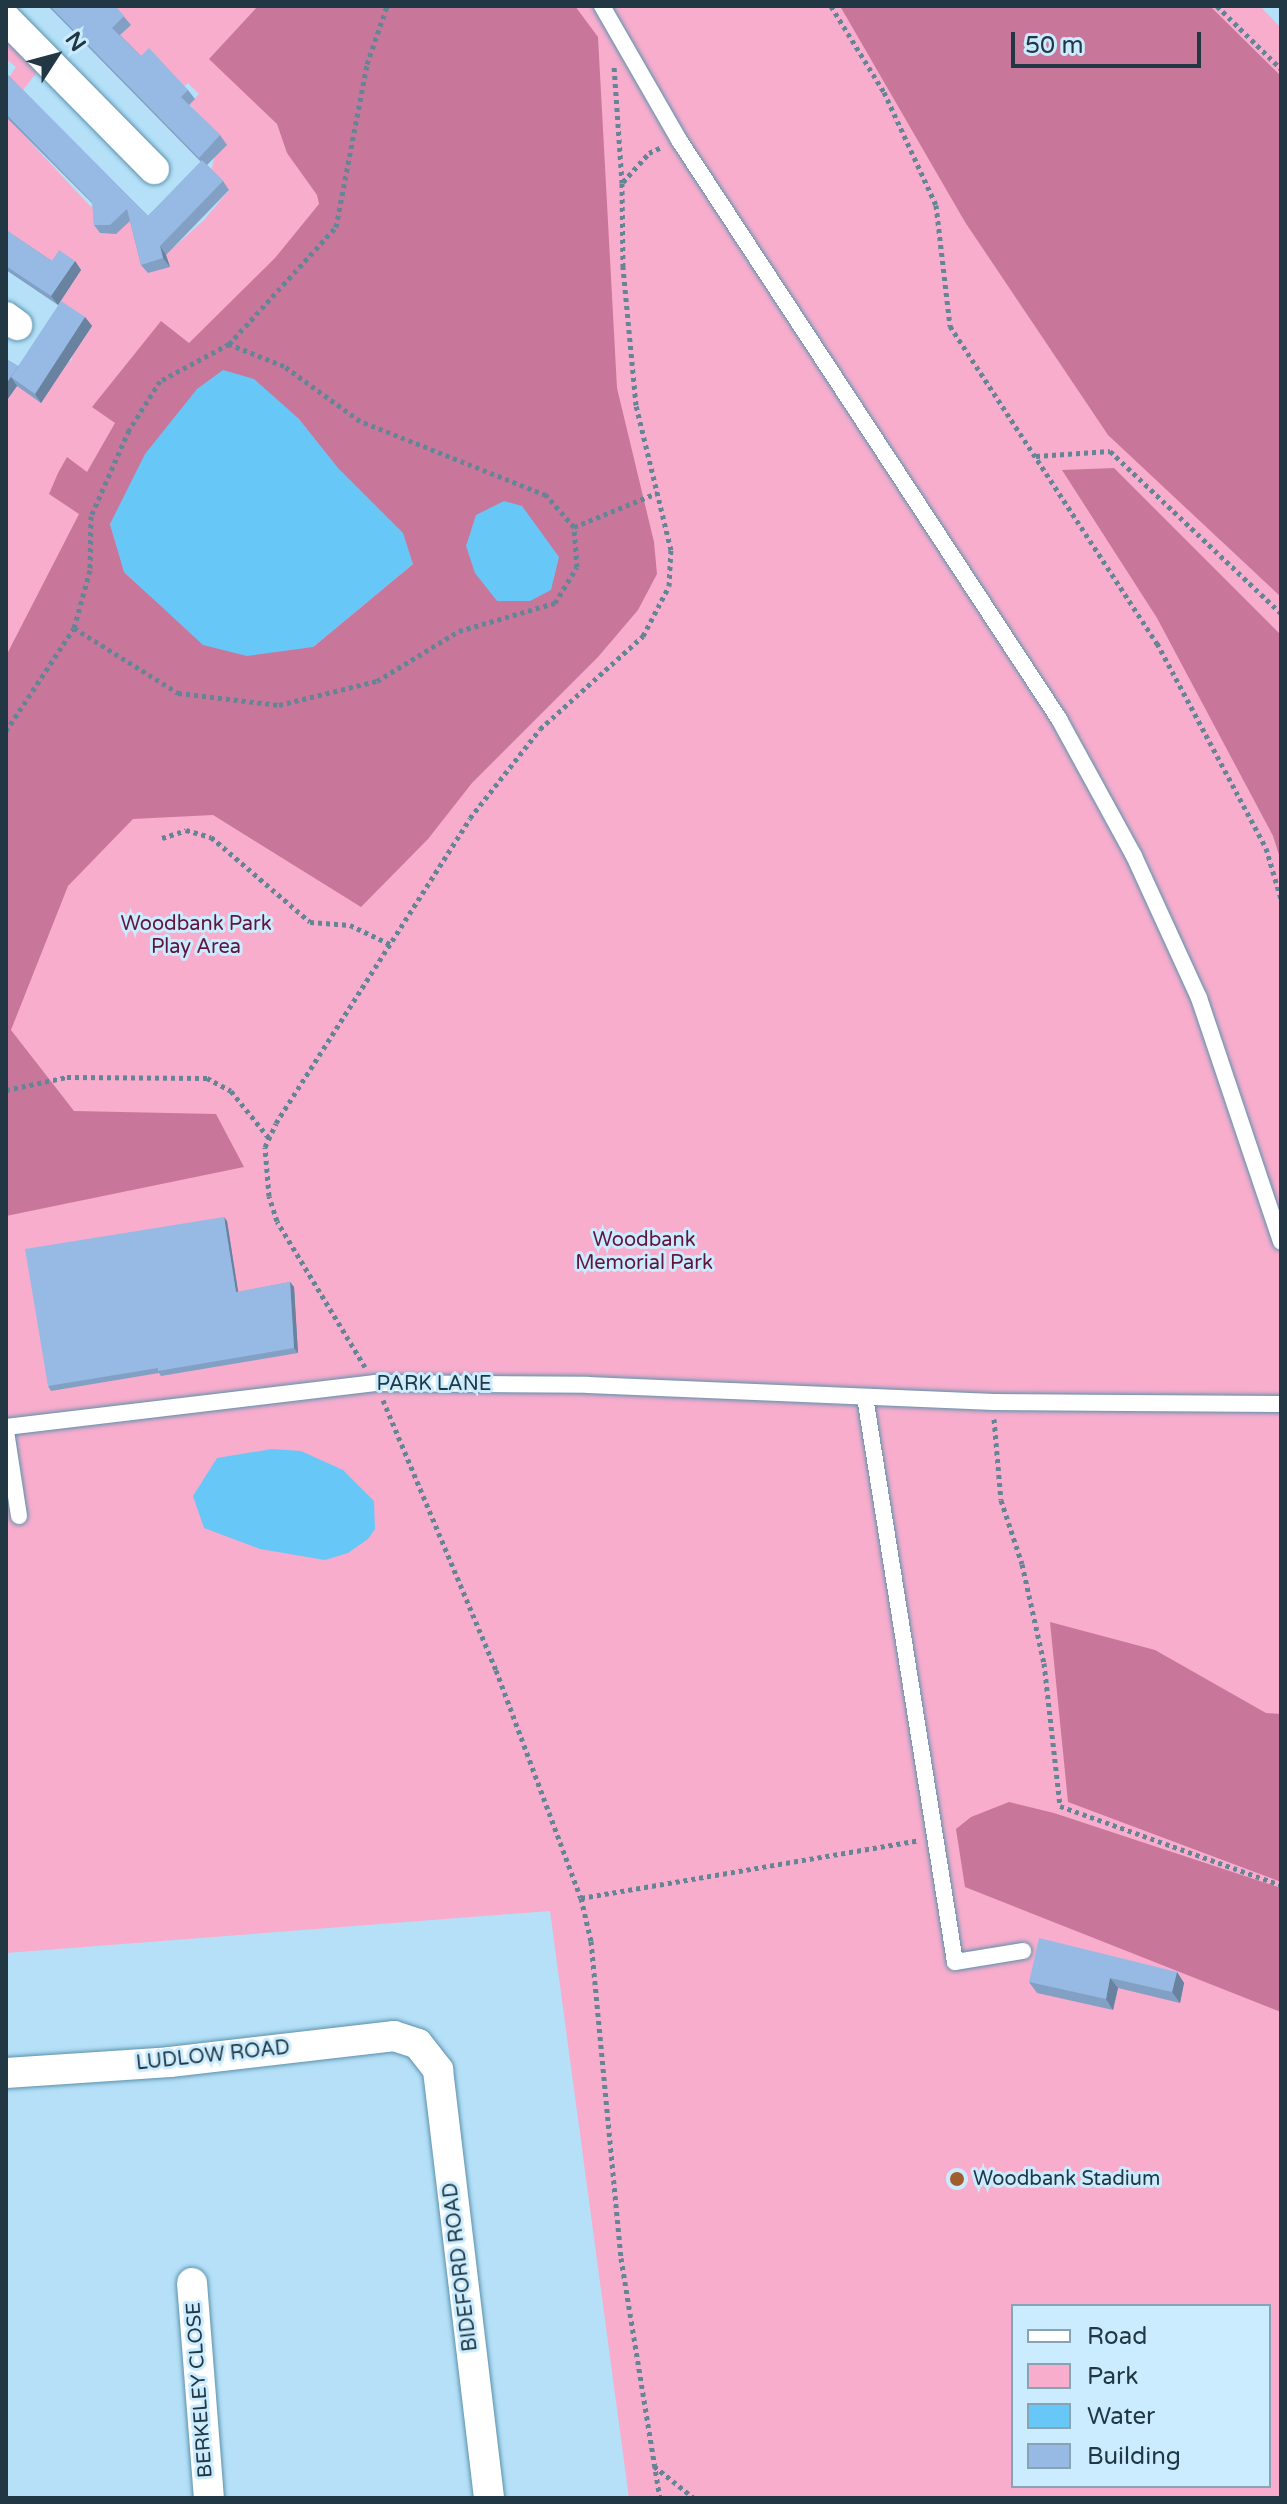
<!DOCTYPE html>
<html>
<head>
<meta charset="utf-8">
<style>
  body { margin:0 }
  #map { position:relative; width:1287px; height:2504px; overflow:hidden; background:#b5e0f8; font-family:"Varela Round",sans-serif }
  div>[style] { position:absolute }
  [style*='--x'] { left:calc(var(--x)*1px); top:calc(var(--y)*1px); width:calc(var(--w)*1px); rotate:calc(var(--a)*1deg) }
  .green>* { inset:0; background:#f8adcd }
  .forest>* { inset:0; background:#c9769b }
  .water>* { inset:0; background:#67c7f7 }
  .path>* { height:5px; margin-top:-2.5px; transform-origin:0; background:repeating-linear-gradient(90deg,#648596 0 4px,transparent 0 8px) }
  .roads { filter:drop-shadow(0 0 2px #5b91ac) drop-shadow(0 0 2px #5b91ac) }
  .lane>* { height:16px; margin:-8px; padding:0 8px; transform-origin:8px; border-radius:8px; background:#fff }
  .street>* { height:30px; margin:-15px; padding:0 15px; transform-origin:15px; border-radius:15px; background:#fff }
  .wall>* { inset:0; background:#81a0c3 }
  .shaded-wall>* { inset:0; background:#69829f }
  .building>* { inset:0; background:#96bae3 }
  .dots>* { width:22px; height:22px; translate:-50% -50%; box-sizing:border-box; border:4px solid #cbecfe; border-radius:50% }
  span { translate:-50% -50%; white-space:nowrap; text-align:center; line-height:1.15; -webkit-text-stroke:6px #cbecfe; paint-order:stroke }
  .park-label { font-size:20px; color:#60153d }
  .street-label { font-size:20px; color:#213844 }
  .poi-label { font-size:20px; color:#213844 }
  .left { translate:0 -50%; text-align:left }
  .frame { position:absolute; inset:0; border:8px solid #213844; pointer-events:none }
  .legend { position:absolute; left:1011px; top:2304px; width:260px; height:184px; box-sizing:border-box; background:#cbecfe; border:2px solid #87a4b4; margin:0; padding:10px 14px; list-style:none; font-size:24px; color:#213844 }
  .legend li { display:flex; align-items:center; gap:16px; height:40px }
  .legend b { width:40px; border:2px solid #87a4b4 }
  .north { position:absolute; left:16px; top:16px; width:80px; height:80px; -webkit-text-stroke:6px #cbecfe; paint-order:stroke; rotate:54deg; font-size:22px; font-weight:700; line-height:32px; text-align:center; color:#213844 }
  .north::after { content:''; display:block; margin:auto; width:28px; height:36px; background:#213844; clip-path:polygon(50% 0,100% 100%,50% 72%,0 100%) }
  .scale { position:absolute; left:1011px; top:32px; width:190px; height:36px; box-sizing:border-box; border:4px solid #213844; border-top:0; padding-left:10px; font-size:24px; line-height:28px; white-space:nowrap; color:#213844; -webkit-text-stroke:6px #cbecfe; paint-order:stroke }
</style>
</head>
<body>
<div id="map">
  <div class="green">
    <div style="clip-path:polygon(evenodd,94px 6px,1260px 6px,1281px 28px,1281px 2498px,629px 2498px,550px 1911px,6px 1953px,6px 399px,19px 383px,72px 360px,58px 305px,81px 270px,58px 270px,6px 235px,6px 116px,90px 206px,133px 217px,174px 247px,204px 220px,229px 190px,211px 172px,214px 158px,192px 106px,188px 106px,199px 94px,188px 83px,184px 87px,148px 65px,94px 6px,1013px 2306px,1269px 2306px,1269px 2486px,1013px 2486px,1013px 2306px)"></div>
    <div style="clip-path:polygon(6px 40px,37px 72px,13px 103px,6px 82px,16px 67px,6px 59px)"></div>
  </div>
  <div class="forest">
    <div style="clip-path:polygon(evenodd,258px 6px,575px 6px,598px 37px,617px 388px,654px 542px,657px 574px,638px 610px,598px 657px,472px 783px,428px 839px,361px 907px,213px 815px,133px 819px,68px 886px,11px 1030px,74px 1111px,216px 1114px,244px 1167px,6px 1216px,6px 656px,79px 514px,49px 494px,58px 473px,67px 457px,87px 472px,115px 423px,92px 407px,161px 321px,189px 343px,275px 258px,319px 204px,317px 195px,287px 153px,277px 124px,209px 59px,258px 6px,298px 418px,413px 564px,313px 647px,164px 608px,125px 573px,110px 524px,298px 418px)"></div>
    <div style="clip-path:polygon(840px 6px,1210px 6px,1281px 76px,1281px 597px,1108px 435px,965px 222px)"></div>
    <div style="clip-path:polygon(1114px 468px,1281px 635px,1281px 861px,1273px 836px,1157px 618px,1062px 470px)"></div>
    <div style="clip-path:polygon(1050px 1622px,1155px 1650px,1266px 1713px,1281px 1714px,1281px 1882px,1068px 1802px)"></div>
    <div style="clip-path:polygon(1009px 1802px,1054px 1813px,1281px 1888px,1281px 2012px,965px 1887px,956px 1829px,971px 1817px)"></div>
  </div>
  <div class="water">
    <div style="clip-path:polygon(223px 370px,254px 379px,298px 418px,338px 468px,403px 533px,413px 564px,313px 647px,247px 656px,203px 645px,124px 572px,110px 524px,145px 454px,197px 389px)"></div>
    <div style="clip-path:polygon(504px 501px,522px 506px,559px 557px,551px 590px,530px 601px,497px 601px,475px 573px,466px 546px,476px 515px)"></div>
    <div style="clip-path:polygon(272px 1449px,301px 1451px,343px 1470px,374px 1501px,375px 1529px,368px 1539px,348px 1553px,325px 1560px,260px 1549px,204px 1528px,193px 1496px,217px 1458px)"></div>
  </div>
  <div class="path">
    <div style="--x:831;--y:6;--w:101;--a:58.4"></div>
    <div style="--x:884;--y:92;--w:124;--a:65.3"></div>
    <div style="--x:936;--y:205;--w:122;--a:83.4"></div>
    <div style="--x:950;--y:326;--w:379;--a:56.9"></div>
    <div style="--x:1157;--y:643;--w:232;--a:62"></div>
    <div style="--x:1266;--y:848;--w:53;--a:73.6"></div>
    <div style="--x:1217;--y:6;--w:90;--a:44.5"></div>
    <div style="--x:623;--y:182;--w:39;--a:-48"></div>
    <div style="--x:649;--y:153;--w:14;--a:-25"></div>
    <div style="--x:229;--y:344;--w:159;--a:-47.6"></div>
    <div style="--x:336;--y:227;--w:166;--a:-79.2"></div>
    <div style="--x:367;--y:64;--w:61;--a:-71"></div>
    <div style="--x:1036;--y:456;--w:74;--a:-3.9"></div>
    <div style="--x:1110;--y:451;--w:236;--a:43.5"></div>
    <div style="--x:574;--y:527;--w:43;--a:-131.2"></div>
    <div style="--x:546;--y:495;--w:200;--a:-158.3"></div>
    <div style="--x:360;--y:421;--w:94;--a:-144.1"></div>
    <div style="--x:284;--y:366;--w:59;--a:-158.2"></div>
    <div style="--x:229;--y:344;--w:78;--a:151.8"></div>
    <div style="--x:160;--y:381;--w:58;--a:122.3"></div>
    <div style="--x:129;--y:430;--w:94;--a:113.8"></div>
    <div style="--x:91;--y:516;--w:54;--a:91.1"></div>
    <div style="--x:90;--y:570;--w:60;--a:105.4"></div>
    <div style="--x:74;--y:628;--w:123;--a:32"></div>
    <div style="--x:178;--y:693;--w:102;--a:6.8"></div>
    <div style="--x:279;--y:705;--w:101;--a:-13.8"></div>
    <div style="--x:377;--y:681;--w:96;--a:-31.4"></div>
    <div style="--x:459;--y:631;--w:100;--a:-16.3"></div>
    <div style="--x:555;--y:603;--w:42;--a:-58.6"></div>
    <div style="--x:577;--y:567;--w:40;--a:-94.3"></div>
    <div style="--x:574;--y:527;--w:90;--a:-22.3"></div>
    <div style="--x:6;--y:731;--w:123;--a:-56.6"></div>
    <div style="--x:162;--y:838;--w:25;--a:-18"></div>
    <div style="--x:186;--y:830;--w:26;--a:16"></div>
    <div style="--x:211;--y:837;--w:130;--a:40.6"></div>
    <div style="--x:310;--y:922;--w:40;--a:4.3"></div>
    <div style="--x:350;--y:925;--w:47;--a:25.5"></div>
    <div style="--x:6;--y:1090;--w:62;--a:-12"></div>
    <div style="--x:67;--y:1077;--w:140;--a:0.4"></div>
    <div style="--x:207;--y:1078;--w:27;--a:28"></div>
    <div style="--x:231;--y:1091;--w:60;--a:51"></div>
    <div style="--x:365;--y:1367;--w:170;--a:-121.1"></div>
    <div style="--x:277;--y:1221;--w:26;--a:-108"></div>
    <div style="--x:269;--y:1196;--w:49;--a:-94.7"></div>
    <div style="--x:265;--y:1147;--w:26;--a:-65"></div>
    <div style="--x:276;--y:1123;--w:361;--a:-57.5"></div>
    <div style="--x:470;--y:818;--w:113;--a:-51.8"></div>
    <div style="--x:540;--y:729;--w:139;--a:-42.1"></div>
    <div style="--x:643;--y:636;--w:56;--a:-62.5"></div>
    <div style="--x:669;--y:586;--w:36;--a:-87"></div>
    <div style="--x:671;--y:550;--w:149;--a:-103.6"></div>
    <div style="--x:636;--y:405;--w:139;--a:-95.4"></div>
    <div style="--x:623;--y:267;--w:84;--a:-90.7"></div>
    <div style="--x:622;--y:183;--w:116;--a:-93.9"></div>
    <div style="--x:383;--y:1400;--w:293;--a:67.3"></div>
    <div style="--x:496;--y:1670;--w:243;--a:69.6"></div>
    <div style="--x:581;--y:1898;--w:44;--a:76.9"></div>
    <div style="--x:591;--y:1941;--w:318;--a:84.6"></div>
    <div style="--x:621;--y:2258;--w:243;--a:80.8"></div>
    <div style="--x:994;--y:1419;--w:81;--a:85.1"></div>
    <div style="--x:1001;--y:1500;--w:67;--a:71.8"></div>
    <div style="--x:1022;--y:1564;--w:101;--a:77.5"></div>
    <div style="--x:1044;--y:1663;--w:144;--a:83.6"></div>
    <div style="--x:1060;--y:1806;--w:235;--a:19.7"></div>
    <div style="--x:581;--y:1898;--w:343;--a:-9.7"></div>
    <div style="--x:654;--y:2466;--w:51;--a:38.7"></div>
  </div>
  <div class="roads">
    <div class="lane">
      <div style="--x:602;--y:6;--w:155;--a:60.1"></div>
      <div style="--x:679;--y:140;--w:693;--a:56.72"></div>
      <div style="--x:1059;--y:719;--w:156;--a:61.3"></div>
      <div style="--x:1134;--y:856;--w:156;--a:65.4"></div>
      <div style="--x:1199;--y:998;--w:257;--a:71.4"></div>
      <div style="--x:865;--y:1397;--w:572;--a:80.95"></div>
      <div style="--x:955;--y:1962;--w:69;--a:-9.2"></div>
      <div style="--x:6;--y:1427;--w:372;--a:-6.8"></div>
      <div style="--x:375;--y:1383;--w:213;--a:0.5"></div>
      <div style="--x:588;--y:1385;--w:406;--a:2.4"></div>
      <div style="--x:994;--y:1402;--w:287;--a:0.4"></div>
      <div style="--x:6;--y:1431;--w:86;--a:81.3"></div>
    </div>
    <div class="street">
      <div style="--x:6;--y:19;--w:211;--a:45.4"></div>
      <div style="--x:6;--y:317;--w:14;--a:36"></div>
      <div style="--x:6;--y:2073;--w:164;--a:-3.8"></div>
      <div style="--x:170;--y:2062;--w:226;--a:-6.6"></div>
      <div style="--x:394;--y:2036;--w:25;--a:18"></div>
      <div style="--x:418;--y:2044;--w:33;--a:52"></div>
      <div style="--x:438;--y:2070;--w:431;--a:83.2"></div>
      <div style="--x:192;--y:2283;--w:216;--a:85.5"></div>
    </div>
  </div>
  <div class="wall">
    <div style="clip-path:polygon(48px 6px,115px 6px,131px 25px,120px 35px,141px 56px,188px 90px,195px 99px,189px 105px,220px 135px,227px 145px,207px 165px,223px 181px,229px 190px,166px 255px,170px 267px,148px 273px,141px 265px,130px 221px,116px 234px,100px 233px,94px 225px,93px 204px,6px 117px,6px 73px,148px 216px,201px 162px)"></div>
    <div style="clip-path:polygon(6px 230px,52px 261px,75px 261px,81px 270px,58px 305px,6px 270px)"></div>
    <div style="clip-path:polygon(85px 317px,92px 326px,41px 403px,17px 386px,7px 400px,6px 399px,6px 359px,18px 366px)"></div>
    <div style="clip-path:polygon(227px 1221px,238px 1292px,290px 1282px,294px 1287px,298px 1353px,161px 1376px,159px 1373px,51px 1391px,48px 1386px)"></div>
    <div style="clip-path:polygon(1177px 1972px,1184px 1983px,1180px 2003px,1118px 1988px,1113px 2010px,1037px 1993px,1029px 1982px)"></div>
  </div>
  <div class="shaded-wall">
    <div style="clip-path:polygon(160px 246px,166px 255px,170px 267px,163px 258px)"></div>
    <div style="clip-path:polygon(75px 261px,81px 270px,58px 305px,51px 296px)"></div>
    <div style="clip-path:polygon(85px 317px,92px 326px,41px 403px,35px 394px)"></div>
    <div style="clip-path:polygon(18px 366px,11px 377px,17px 386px,7px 400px,6px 398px,6px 384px)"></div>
    <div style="clip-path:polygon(224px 1217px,227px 1221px,239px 1297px,236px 1292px)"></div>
    <div style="clip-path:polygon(290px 1282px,294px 1287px,298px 1353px,294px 1348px)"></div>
    <div style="clip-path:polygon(1177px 1972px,1184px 1983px,1180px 2003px,1172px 1992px)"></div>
    <div style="clip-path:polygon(1110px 1978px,1118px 1988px,1113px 2010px,1106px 1999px)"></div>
  </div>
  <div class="building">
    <div style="clip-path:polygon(50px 6px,115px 6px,124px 16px,112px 28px,141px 56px,149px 48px,188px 90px,181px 97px,220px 135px,199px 158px)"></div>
    <div style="clip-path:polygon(6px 73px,148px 216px,202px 160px,223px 181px,160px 246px,163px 258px,141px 265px,127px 209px,110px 225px,94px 225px,92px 202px,6px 114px)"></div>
    <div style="clip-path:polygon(6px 230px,52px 261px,59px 250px,75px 261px,51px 296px,6px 266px)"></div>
    <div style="clip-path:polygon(61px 301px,85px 317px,35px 394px,11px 377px)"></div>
    <div style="clip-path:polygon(6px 359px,18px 366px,6px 384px)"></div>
    <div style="clip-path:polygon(224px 1217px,236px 1292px,290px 1282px,294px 1348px,158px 1371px,158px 1368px,48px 1386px,25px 1249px)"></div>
    <div style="clip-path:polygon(1039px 1938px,1177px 1972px,1172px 1992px,1110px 1978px,1106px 1999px,1029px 1982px)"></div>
  </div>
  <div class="dots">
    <div style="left:957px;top:2179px;background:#a25d2f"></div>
  </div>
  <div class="park-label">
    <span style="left:196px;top:936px">Woodbank Park<br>Play Area</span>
    <span style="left:644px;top:1252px">Woodbank<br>Memorial Park</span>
  </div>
  <div class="street-label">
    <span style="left:434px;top:1384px">PARK LANE</span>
    <span style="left:213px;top:2056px;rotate:-6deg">LUDLOW ROAD</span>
    <span style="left:461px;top:2267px;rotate:-97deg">BIDEFORD ROAD</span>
    <span style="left:200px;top:2390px;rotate:-94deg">BERKELEY CLOSE</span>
  </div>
  <div class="poi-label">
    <span class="left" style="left:973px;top:2179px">Woodbank Stadium</span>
  </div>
  <div class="frame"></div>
  <ul class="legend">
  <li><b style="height:10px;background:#fff"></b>Road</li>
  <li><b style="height:22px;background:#f8adcd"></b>Park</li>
  <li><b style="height:22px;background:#67c7f7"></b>Water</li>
  <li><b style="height:22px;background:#96bae3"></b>Building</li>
  </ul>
  <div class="north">N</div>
  <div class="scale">50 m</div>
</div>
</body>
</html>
